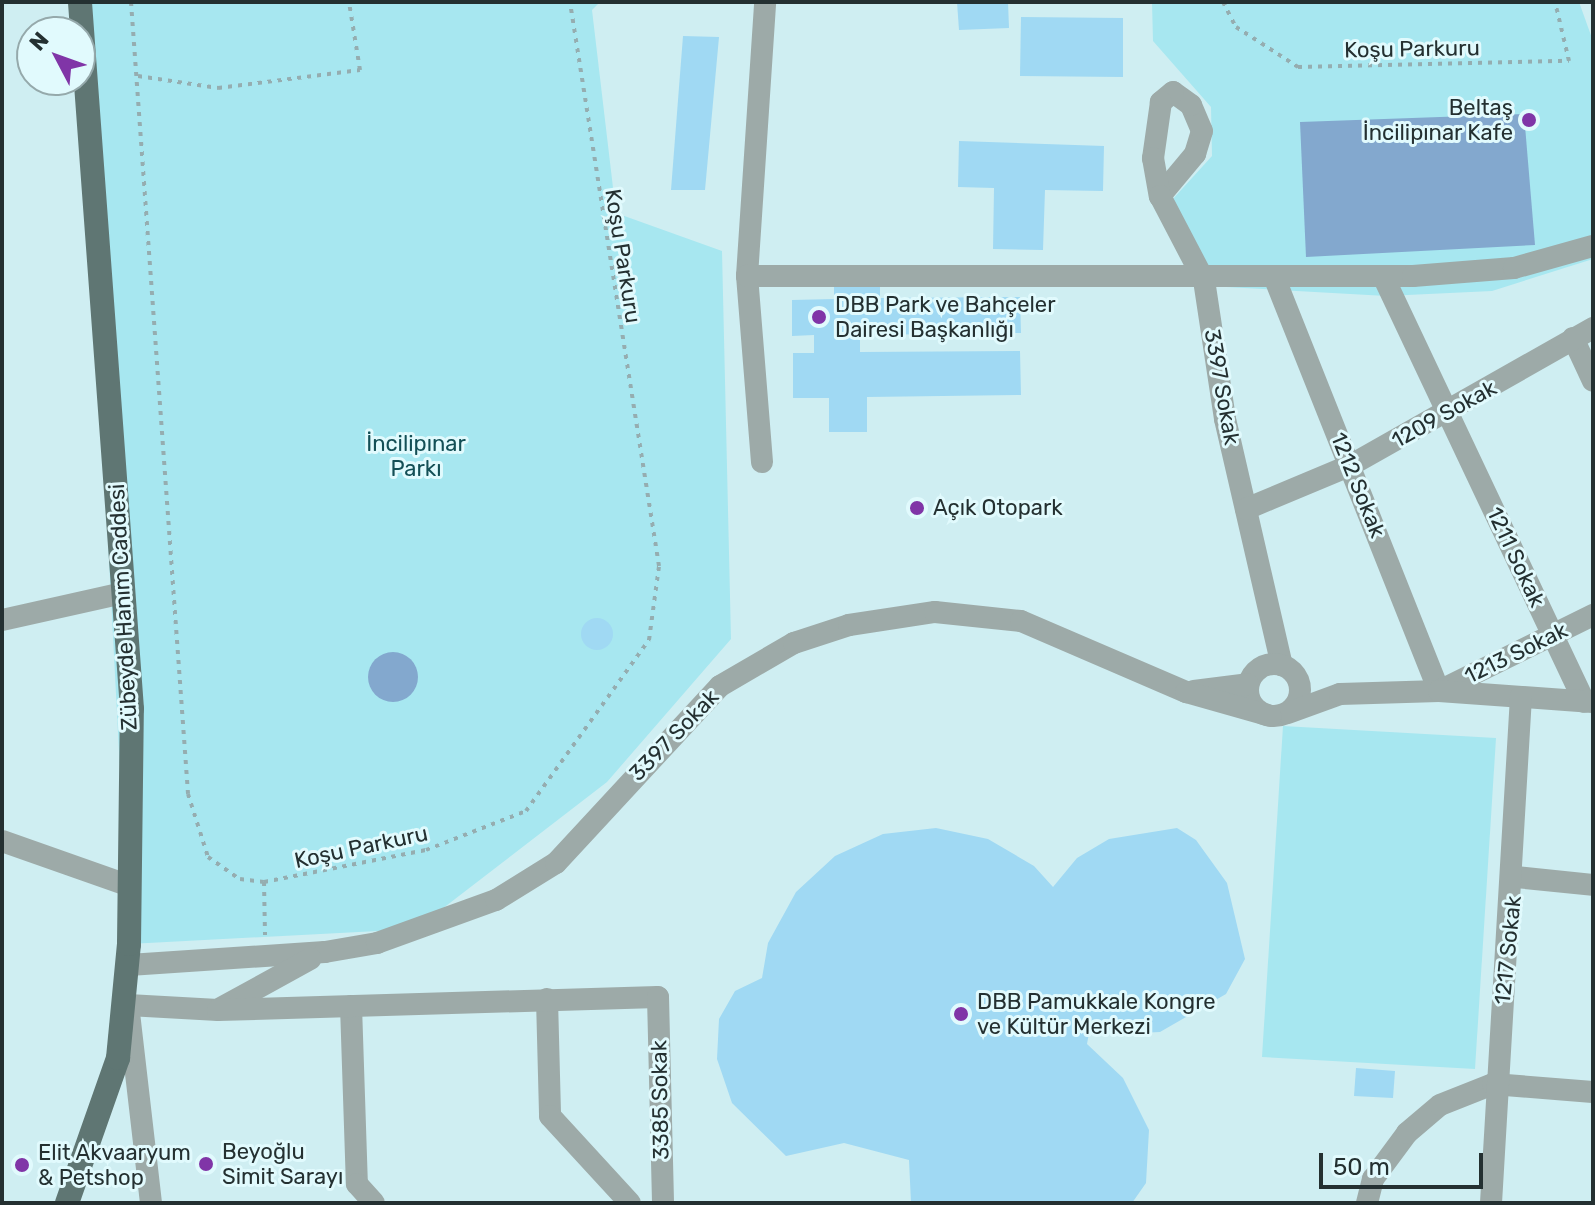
<!DOCTYPE html>
<html>
<head>
<meta charset="utf-8">
<style>
  body { margin:0 }
  #map { position:relative; width:1595px; height:1205px; overflow:hidden; background:#cfeef2; font-family:Rubik,sans-serif }
  div>[style] { position:absolute }
  [style*='--x'] { left:calc(var(--x)*1px); top:calc(var(--y)*1px); width:calc(var(--w)*1px); rotate:calc(var(--a)*1deg) }
  .green>* { inset:0; background:#a7e7f0 }
  .water>* { inset:0; background:#83a8ce }
  .round { border-radius:50% }
  .building>* { inset:0; background:#a0d9f3 }
  .path>* { height:4px; margin-top:-2px; transform-origin:0; background:repeating-linear-gradient(90deg,#95adb0 0 4px,transparent 0 10px) }
  .minor>* { height:22px; margin:-11px; padding:0 11px; transform-origin:11px; border-radius:11px; background:#9daaa8 }
  .minor>.ring { margin:-11px; padding:0; box-sizing:content-box; background:none; border:22px solid #9daaa8; border-radius:50% }
  .major>* { height:24px; margin:-12px; padding:0 12px; transform-origin:12px; border-radius:12px; background:#5f7673 }
  .dots>* { width:22px; height:22px; translate:-50% -50%; box-sizing:border-box; border:4px solid #e1fafd; border-radius:50% }
  span { translate:-50% -50%; white-space:nowrap; text-align:center; line-height:1.15; -webkit-text-stroke:6px #e1fafd; paint-order:stroke }
  .street-label { font-size:22px; color:#243031 }
  .poi-label { font-size:22px; color:#243031 }
  .right { translate:-100% -50%; text-align:right }
  .left { translate:0 -50%; text-align:left }
  .park-label { font-size:22px; color:#134f56 }
  .frame { position:absolute; inset:0; border:4px solid #243031; pointer-events:none }
  .north { position:absolute; left:16px; top:16px; width:80px; height:80px; box-sizing:border-box; background:#e1fafd; border:2px solid #95a9ab; border-radius:50%; rotate:311deg; font-size:22px; font-weight:700; line-height:32px; text-align:center; color:#243031 }
  .north::after { content:''; display:block; margin:auto; width:28px; height:36px; background:#8035a7; clip-path:polygon(50% 0,100% 100%,50% 72%,0 100%) }
  .scale { position:absolute; left:1319px; top:1153px; width:164px; height:36px; box-sizing:border-box; border:4px solid #243031; border-top:0; padding-left:10px; font-size:24px; line-height:28px; white-space:nowrap; color:#243031; -webkit-text-stroke:6px #e1fafd; paint-order:stroke }
</style>
</head>
<body>
<div id="map">
  <div class="green">
    <div style="clip-path:polygon(80px 2px,600px 2px,592px 10px,616px 213px,722px 251px,731px 639px,607px 782px,416px 929px,129px 944px)"></div>
    <div style="clip-path:polygon(1152px 2px,1579px 2px,1593px 41px,1593px 259px,1492px 291px,1386px 296px,1190px 285px,1172px 200px,1212px 156px,1211px 107px,1153px 41px)"></div>
    <div style="clip-path:polygon(1283px 726px,1496px 738px,1475px 1069px,1262px 1057px)"></div>
  </div>
  <div class="water">
    <div style="clip-path:polygon(1524px 114px,1535px 245px,1306px 257px,1300px 122px)"></div>
    <div class="round" style="left:368px;top:652px;width:50px;height:50px"></div>
  </div>
  <div class="building">
    <div style="clip-path:polygon(957px 2px,1008px 2px,1009px 28px,959px 30px)"></div>
    <div style="clip-path:polygon(1021px 17px,1123px 18px,1123px 77px,1020px 76px)"></div>
    <div style="clip-path:polygon(683px 36px,719px 37px,705px 190px,671px 190px)"></div>
    <div style="clip-path:polygon(959px 141px,1104px 146px,1103px 191px,1045px 190px,1043px 250px,993px 249px,994px 188px,958px 187px)"></div>
    <div style="clip-path:polygon(880px 286px,880px 298px,1020px 297px,1021px 333px,860px 335px,860px 352px,1020px 351px,1021px 395px,867px 397px,867px 432px,829px 432px,829px 398px,793px 398px,793px 353px,814px 353px,814px 335px,792px 336px,792px 300px,834px 299px,834px 287px)"></div>
    <div class="round" style="left:581px;top:618px;width:32px;height:32px"></div>
    <div style="clip-path:polygon(936px 828px,988px 839px,1034px 866px,1053px 887px,1077px 858px,1109px 839px,1177px 828px,1196px 840px,1227px 883px,1245px 959px,1226px 994px,1160px 1032px,1118px 1034px,1091px 1022px,1087px 1044px,1123px 1078px,1149px 1130px,1146px 1183px,1132px 1203px,911px 1203px,909px 1160px,844px 1143px,786px 1156px,732px 1103px,717px 1059px,719px 1019px,735px 991px,762px 978px,768px 943px,796px 892px,835px 856px,883px 834px)"></div>
    <div style="clip-path:polygon(1356px 1068px,1395px 1071px,1393px 1098px,1354px 1096px)"></div>
  </div>
  <div class="path">
    <div style="--x:131;--y:2;--w:794;--a:85.88"></div>
    <div style="--x:188;--y:794;--w:66;--a:72.4"></div>
    <div style="--x:208;--y:857;--w:39;--a:35"></div>
    <div style="--x:240;--y:879;--w:24;--a:7"></div>
    <div style="--x:264;--y:882;--w:165;--a:-11.2"></div>
    <div style="--x:426;--y:850;--w:107;--a:-21.3"></div>
    <div style="--x:526;--y:811;--w:211;--a:-54.3"></div>
    <div style="--x:649;--y:640;--w:75;--a:-82.3"></div>
    <div style="--x:659;--y:566;--w:571;--a:-98.97"></div>
    <div style="--x:1223;--y:2;--w:28;--a:63"></div>
    <div style="--x:1236;--y:27;--w:74;--a:32.8"></div>
    <div style="--x:1298;--y:67;--w:271;--a:-1.3"></div>
    <div style="--x:1569;--y:61;--w:61;--a:-103.3"></div>
    <div style="--x:138;--y:76;--w:81;--a:8.5"></div>
    <div style="--x:218;--y:88;--w:143;--a:-7.2"></div>
    <div style="--x:360;--y:70;--w:69;--a:-99.2"></div>
    <div style="--x:264;--y:882;--w:53;--a:88.9"></div>
  </div>
  <div class="minor">
    <div style="--x:1160;--y:196;--w:55;--a:-50.2"></div>
    <div style="--x:1195;--y:154;--w:24;--a:-73"></div>
    <div style="--x:1202;--y:131;--w:28;--a:-113"></div>
    <div style="--x:1191;--y:105;--w:22;--a:-144"></div>
    <div style="--x:1173;--y:92;--w:16;--a:140"></div>
    <div style="--x:1161;--y:102;--w:57;--a:98.1"></div>
    <div style="--x:1153;--y:158;--w:39;--a:80"></div>
    <div style="--x:1160;--y:196;--w:95;--a:62.4"></div>
    <div style="--x:1204;--y:280;--w:141;--a:81.4"></div>
    <div style="--x:1225;--y:419;--w:253;--a:77"></div>
    <div style="--x:747;--y:276;--w:275;--a:-86.2"></div>
    <div style="--x:1383;--y:276;--w:471;--a:64.7"></div>
    <div style="--x:1275;--y:279;--w:443;--a:68.3"></div>
    <div style="--x:1439;--y:691;--w:172;--a:-26.3"></div>
    <div style="--x:1573;--y:338;--w:47;--a:65.1"></div>
    <div style="--x:762;--y:462;--w:187;--a:-94.6"></div>
    <div style="--x:747;--y:276;--w:666;--a:0"></div>
    <div style="--x:1413;--y:276;--w:101;--a:-4.5"></div>
    <div style="--x:1514;--y:268;--w:82;--a:-15.6"></div>
    <div style="--x:1246;--y:509;--w:114;--a:-22.7"></div>
    <div style="--x:1351;--y:465;--w:278;--a:-29.5"></div>
    <div style="--x:2;--y:620;--w:124;--a:-12.6"></div>
    <div class="ring" style="left:1248px;top:664px;width:30px;height:30px"></div>
    <div style="--x:1194;--y:691;--w:54;--a:-7.4"></div>
    <div style="--x:1288;--y:713;--w:55;--a:-20.1"></div>
    <div style="--x:1340;--y:694;--w:99;--a:-1.7"></div>
    <div style="--x:1439;--y:691;--w:154;--a:4.1"></div>
    <div style="--x:2;--y:841;--w:133;--a:19.4"></div>
    <div style="--x:1516;--y:877;--w:77;--a:5.9"></div>
    <div style="--x:129;--y:965;--w:196;--a:-3.8"></div>
    <div style="--x:325;--y:952;--w:53;--a:-9.8"></div>
    <div style="--x:377;--y:943;--w:127;--a:-19.9"></div>
    <div style="--x:496;--y:900;--w:70;--a:-31.7"></div>
    <div style="--x:556;--y:863;--w:241;--a:-47.2"></div>
    <div style="--x:720;--y:686;--w:86;--a:-30.2"></div>
    <div style="--x:794;--y:643;--w:58;--a:-18.1"></div>
    <div style="--x:849;--y:625;--w:87;--a:-8.6"></div>
    <div style="--x:935;--y:612;--w:86;--a:6"></div>
    <div style="--x:1021;--y:621;--w:180;--a:23.3"></div>
    <div style="--x:1186;--y:692;--w:88;--a:15.8"></div>
    <div style="--x:547;--y:999;--w:117;--a:88.5"></div>
    <div style="--x:550;--y:1116;--w:118;--a:47.4"></div>
    <div style="--x:351;--y:1006;--w:178;--a:88.1"></div>
    <div style="--x:357;--y:1184;--w:25;--a:48"></div>
    <div style="--x:221;--y:1008;--w:102;--a:-28.8"></div>
    <div style="--x:151;--y:1203;--w:199;--a:-96.6"></div>
    <div style="--x:128;--y:1005;--w:90;--a:3.2"></div>
    <div style="--x:218;--y:1010;--w:440;--a:-1.7"></div>
    <div style="--x:658;--y:997;--w:206;--a:88.6"></div>
    <div style="--x:1367;--y:1203;--w:25;--a:-76"></div>
    <div style="--x:1373;--y:1179;--w:57;--a:-53.5"></div>
    <div style="--x:1407;--y:1133;--w:43;--a:-40.3"></div>
    <div style="--x:1440;--y:1105;--w:57;--a:-21.6"></div>
    <div style="--x:1493;--y:1084;--w:100;--a:4.6"></div>
    <div style="--x:1491;--y:1203;--w:507;--a:-86.61"></div>
  </div>
  <div class="major">
    <div style="--x:67;--y:1203;--w:154;--a:-70.6"></div>
    <div style="--x:118;--y:1058;--w:115;--a:-84.5"></div>
    <div style="--x:129;--y:944;--w:235;--a:-89.3"></div>
    <div style="--x:132;--y:709;--w:709;--a:-94.21"></div>
  </div>
  <div class="dots">
    <div style="left:1529px;top:120px;background:#8035a7"></div>
    <div style="left:819px;top:317px;background:#8035a7"></div>
    <div style="left:917px;top:508px;background:#8035a7"></div>
    <div style="left:961px;top:1014px;background:#8035a7"></div>
    <div style="left:206px;top:1164px;background:#8035a7"></div>
    <div style="left:22px;top:1165px;background:#8035a7"></div>
  </div>
  <div class="street-label">
    <span style="left:1412px;top:49px;rotate:-1deg">Koşu Parkuru</span>
    <span style="left:623px;top:256px;rotate:81deg">Koşu Parkuru</span>
    <span style="left:1222px;top:387px;rotate:80deg">3397 Sokak</span>
    <span style="left:1444px;top:414px;rotate:-29deg">1209 Sokak</span>
    <span style="left:1358px;top:485px;rotate:68deg">1212 Sokak</span>
    <span style="left:1516px;top:557px;rotate:65deg">1211 Sokak</span>
    <span style="left:123px;top:607px;rotate:-93deg">Zübeyde Hanım Caddesi</span>
    <span style="left:1516px;top:653px;rotate:-26deg">1213 Sokak</span>
    <span style="left:674px;top:735px;rotate:-46deg">3397 Sokak</span>
    <span style="left:361px;top:847px;rotate:-12deg">Koşu Parkuru</span>
    <span style="left:1508px;top:950px;rotate:-84deg">1217 Sokak</span>
    <span style="left:660px;top:1100px;rotate:-91deg">3385 Sokak</span>
  </div>
  <div class="poi-label">
    <span class="right" style="left:1513px;top:120px">Beltaş<br>İncilipınar Kafe</span>
    <span class="left" style="left:835px;top:317px">DBB Park ve Bahçeler<br>Dairesi Başkanlığı</span>
    <span class="left" style="left:933px;top:508px">Açık Otopark</span>
    <span class="left" style="left:977px;top:1014px">DBB Pamukkale Kongre<br>ve Kültür Merkezi</span>
    <span class="left" style="left:222px;top:1164px">Beyoğlu<br>Simit Sarayı</span>
    <span class="left" style="left:38px;top:1165px">Elit Akvaaryum<br>&amp; Petshop</span>
  </div>
  <div class="park-label">
    <span style="left:416px;top:456px">İncilipınar<br>Parkı</span>
  </div>
  <div class="frame"></div>
  <div class="north">N</div>
  <div class="scale">50 m</div>
</div>
</body>
</html>
